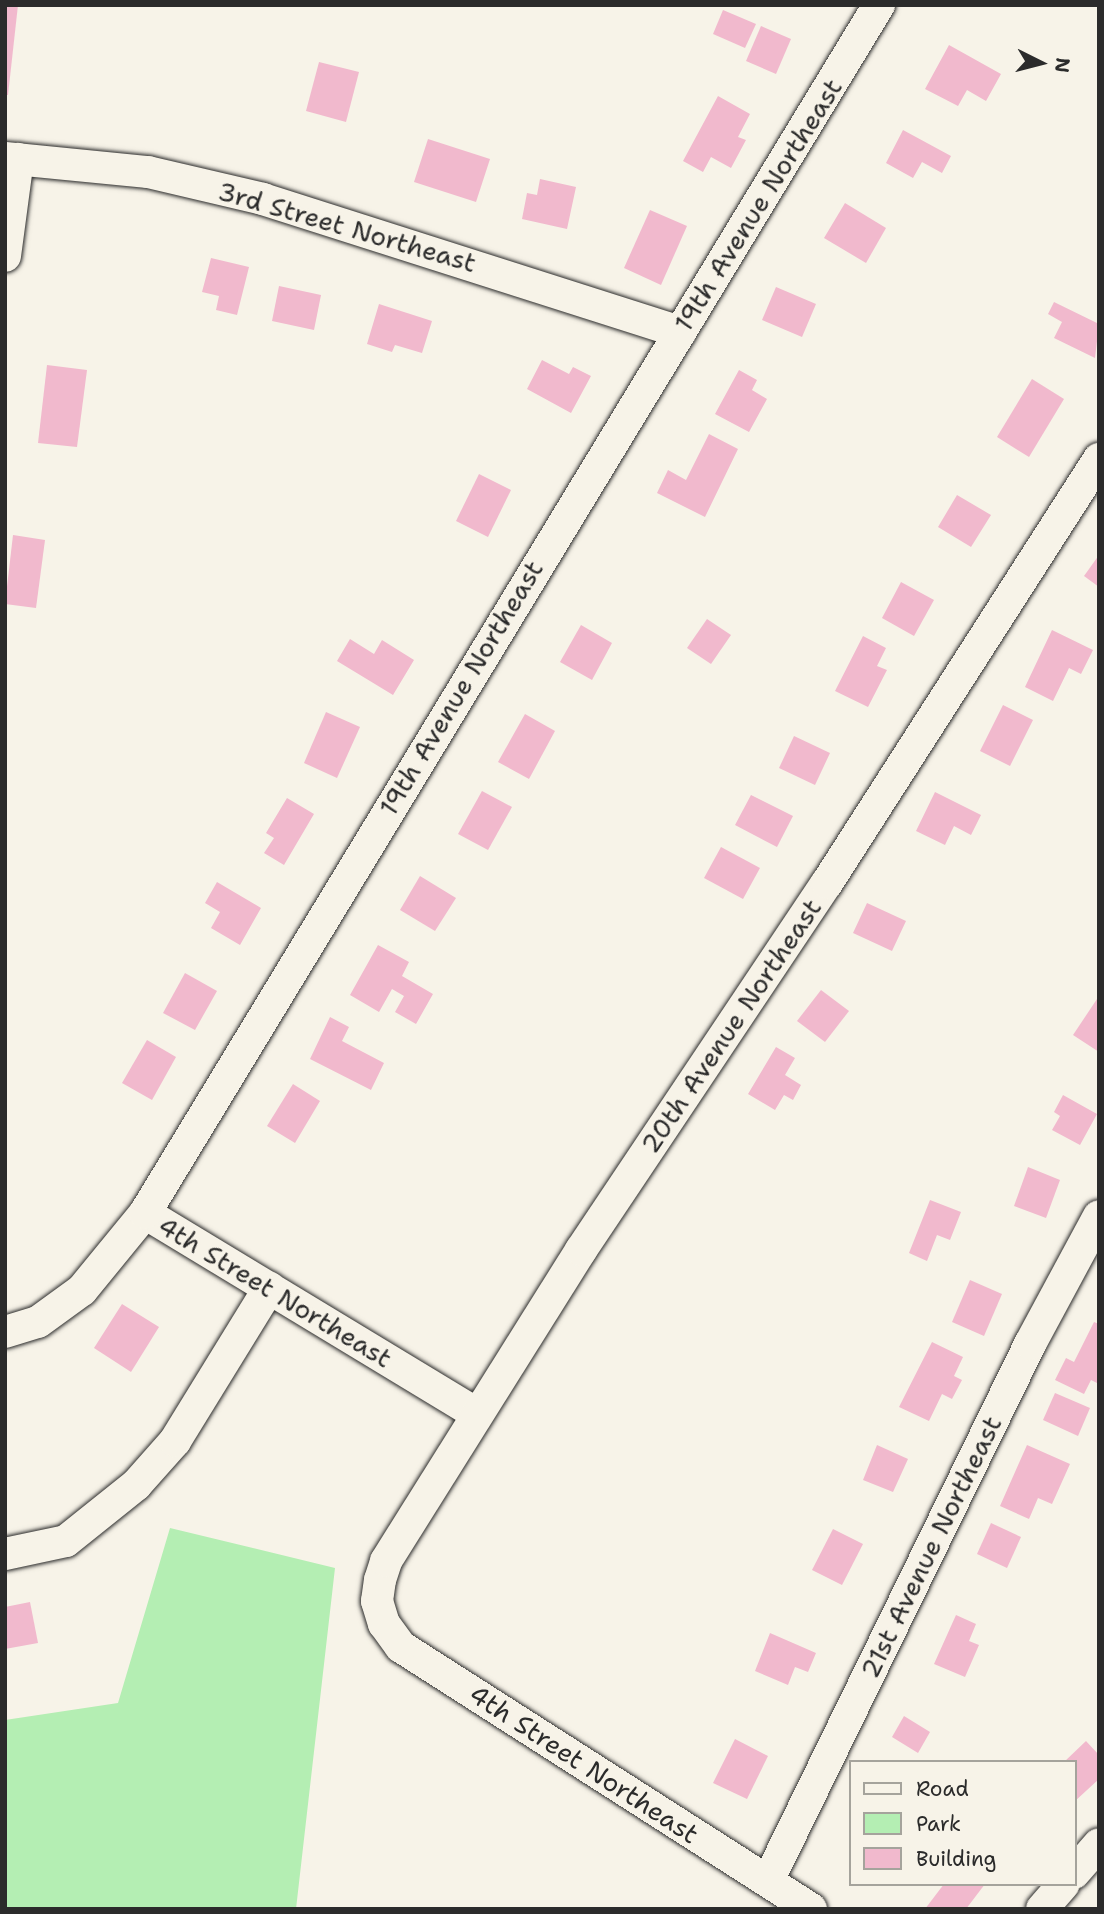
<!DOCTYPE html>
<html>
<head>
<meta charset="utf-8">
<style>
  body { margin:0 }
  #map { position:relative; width:1104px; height:1914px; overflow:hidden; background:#f7f3e8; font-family:"Shantell Sans",sans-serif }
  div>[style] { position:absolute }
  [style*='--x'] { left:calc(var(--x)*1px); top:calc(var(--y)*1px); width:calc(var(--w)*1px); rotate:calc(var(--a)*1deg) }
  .green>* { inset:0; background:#b4eeb3 }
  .building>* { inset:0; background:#f1b9cd }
  .roads { filter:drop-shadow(0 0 2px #2b2b2b) drop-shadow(0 0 2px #2b2b2b) }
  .minor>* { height:32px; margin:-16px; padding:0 16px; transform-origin:16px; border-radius:16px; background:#f7f3e8 }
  span { translate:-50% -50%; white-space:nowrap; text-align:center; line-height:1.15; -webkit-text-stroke:5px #f7f3e8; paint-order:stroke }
  .street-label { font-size:26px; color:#2b2b2b }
  .frame { position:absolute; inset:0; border:7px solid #2b2b2b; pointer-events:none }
  .legend { position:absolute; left:849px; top:1760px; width:228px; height:126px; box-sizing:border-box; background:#f7f3e8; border:2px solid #a5a39c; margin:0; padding:9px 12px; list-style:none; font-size:21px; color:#2b2b2b }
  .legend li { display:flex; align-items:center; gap:14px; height:35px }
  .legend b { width:35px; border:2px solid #a5a39c }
  .north { position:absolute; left:1006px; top:28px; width:70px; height:70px; -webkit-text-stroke:5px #f7f3e8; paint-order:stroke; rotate:96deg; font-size:19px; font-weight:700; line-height:28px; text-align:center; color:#2b2b2b }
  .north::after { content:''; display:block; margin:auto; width:24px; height:32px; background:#2b2b2b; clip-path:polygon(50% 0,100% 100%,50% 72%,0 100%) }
</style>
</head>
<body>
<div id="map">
  <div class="green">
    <div style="clip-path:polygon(170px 1528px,335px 1568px,296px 1909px,5px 1909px,5px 1720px,118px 1703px)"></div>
  </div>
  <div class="building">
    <div style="clip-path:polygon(5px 5px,18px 5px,8px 95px,5px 95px)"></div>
    <div style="clip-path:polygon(723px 10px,756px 24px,745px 48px,713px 34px)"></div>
    <div style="clip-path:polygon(761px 26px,791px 39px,776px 74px,746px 61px)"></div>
    <div style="clip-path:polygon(949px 45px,1001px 74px,986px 101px,967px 90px,958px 106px,925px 89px)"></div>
    <div style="clip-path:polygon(319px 62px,359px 72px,346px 122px,306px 111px)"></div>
    <div style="clip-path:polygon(718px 96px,750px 114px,738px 137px,746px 140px,731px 168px,711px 157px,703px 172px,683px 161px)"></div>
    <div style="clip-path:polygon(903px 130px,951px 156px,942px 173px,922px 162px,913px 178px,886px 163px)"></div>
    <div style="clip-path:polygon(428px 139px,490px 159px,476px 202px,414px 182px)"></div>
    <div style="clip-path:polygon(540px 179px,576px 187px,567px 229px,522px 219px,527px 193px,537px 195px)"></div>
    <div style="clip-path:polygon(845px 203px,886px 228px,866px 263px,824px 238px)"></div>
    <div style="clip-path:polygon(650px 210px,687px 226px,661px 285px,624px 268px)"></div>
    <div style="clip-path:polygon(211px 258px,249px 267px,237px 315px,216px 310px,219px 296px,202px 292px)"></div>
    <div style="clip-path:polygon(279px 286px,321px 295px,314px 330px,272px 321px)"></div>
    <div style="clip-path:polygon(776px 287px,816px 304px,802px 337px,762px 320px)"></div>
    <div style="clip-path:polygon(1054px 302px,1099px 324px,1095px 358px,1054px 338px,1062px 322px,1048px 314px)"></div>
    <div style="clip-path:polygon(379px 304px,432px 321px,422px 353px,395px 345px,392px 352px,367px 344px)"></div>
    <div style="clip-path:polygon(542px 360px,569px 374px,573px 367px,591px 376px,571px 413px,527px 389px)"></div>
    <div style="clip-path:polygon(47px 365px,87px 370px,77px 447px,38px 443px)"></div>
    <div style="clip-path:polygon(739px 370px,757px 380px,752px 390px,767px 399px,749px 432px,715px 414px)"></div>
    <div style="clip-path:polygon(1032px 379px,1064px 399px,1029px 457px,997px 437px)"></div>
    <div style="clip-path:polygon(709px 434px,738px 449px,705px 517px,657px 493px,668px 470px,686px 480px)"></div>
    <div style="clip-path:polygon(479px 474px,511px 490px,488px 537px,456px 521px)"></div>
    <div style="clip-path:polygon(957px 495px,991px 515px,971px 547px,938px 527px)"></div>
    <div style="clip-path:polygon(13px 535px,45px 540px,36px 608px,5px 604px)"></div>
    <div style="clip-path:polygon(1099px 555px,1099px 587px,1084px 576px)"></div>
    <div style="clip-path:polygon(901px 582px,934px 600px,914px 636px,882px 618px)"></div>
    <div style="clip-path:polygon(707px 619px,731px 635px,711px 664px,687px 648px)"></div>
    <div style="clip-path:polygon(581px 625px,612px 643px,592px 680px,560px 662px)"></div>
    <div style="clip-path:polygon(1052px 630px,1093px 650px,1081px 674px,1069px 668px,1053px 701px,1025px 687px)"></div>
    <div style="clip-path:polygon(863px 636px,886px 648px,877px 666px,887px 670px,868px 707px,835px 691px)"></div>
    <div style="clip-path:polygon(350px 639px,374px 654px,382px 640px,414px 660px,393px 695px,337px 661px)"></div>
    <div style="clip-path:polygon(1003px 705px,1033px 720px,1010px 766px,980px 751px)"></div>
    <div style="clip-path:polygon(326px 712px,360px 727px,337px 778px,304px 763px)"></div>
    <div style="clip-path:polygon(525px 714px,555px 731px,529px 779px,498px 762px)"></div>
    <div style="clip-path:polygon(794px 736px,830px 753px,815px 785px,779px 768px)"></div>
    <div style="clip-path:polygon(482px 791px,512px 807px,488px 850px,458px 834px)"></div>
    <div style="clip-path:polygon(935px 792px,981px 815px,971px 835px,954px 826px,945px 845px,916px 831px)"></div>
    <div style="clip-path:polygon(751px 795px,793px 816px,777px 847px,735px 825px)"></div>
    <div style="clip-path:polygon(287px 798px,314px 814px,284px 865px,264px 853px,274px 838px,266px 833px)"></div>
    <div style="clip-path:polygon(721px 847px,760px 868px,743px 899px,704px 878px)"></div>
    <div style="clip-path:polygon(420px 876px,456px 898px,435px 931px,400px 910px)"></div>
    <div style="clip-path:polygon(217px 882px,261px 908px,240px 945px,211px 928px,220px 912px,205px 903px)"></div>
    <div style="clip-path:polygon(867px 903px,906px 921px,892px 951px,853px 933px)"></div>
    <div style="clip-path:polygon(378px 945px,409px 962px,402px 976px,433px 994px,416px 1024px,395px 1012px,404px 996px,392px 989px,379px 1012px,350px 995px)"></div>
    <div style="clip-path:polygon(185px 973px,217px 991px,195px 1030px,163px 1013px)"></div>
    <div style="clip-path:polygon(821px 990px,849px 1011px,825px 1042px,797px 1021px)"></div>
    <div style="clip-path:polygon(1099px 996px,1099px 1052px,1073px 1035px)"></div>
    <div style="clip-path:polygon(330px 1017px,349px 1027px,342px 1041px,384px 1063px,371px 1090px,310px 1059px)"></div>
    <div style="clip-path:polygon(147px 1040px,176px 1057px,152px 1100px,122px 1083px)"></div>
    <div style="clip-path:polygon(776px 1047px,795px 1058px,785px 1075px,801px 1085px,793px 1100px,784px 1095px,775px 1110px,748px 1094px)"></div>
    <div style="clip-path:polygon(293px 1084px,320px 1101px,295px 1143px,267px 1126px)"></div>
    <div style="clip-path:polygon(1063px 1095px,1097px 1114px,1080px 1145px,1052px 1130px,1060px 1116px,1054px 1112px)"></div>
    <div style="clip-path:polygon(1028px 1167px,1060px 1180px,1046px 1218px,1014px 1206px)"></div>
    <div style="clip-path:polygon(930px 1200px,961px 1212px,950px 1240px,937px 1235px,927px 1261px,909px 1253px)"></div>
    <div style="clip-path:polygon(970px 1280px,1002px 1294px,984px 1336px,952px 1322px)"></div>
    <div style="clip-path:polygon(122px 1304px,159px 1327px,131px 1372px,94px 1348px)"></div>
    <div style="clip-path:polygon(1094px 1322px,1099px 1324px,1099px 1384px,1091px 1380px,1084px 1394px,1055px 1380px,1066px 1358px,1074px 1362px)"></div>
    <div style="clip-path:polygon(932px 1342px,963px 1357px,954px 1376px,962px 1380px,952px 1399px,942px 1394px,929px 1421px,899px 1407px)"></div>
    <div style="clip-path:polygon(1055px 1393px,1090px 1408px,1078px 1436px,1043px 1420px)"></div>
    <div style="clip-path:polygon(877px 1445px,908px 1459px,893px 1492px,863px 1480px)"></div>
    <div style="clip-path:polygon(1027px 1445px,1070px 1464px,1052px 1504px,1038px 1498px,1029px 1519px,1000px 1506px)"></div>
    <div style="clip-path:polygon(991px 1523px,1021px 1537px,1007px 1568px,977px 1554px)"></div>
    <div style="clip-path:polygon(833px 1529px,863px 1544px,842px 1585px,812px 1570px)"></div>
    <div style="clip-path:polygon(30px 1602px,38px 1643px,5px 1649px,5px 1607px)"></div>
    <div style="clip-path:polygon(956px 1615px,976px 1624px,969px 1641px,979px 1645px,965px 1677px,934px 1664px)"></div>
    <div style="clip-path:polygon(770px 1633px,816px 1653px,808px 1672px,795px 1667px,788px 1685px,755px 1671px)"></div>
    <div style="clip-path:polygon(904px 1716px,930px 1732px,918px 1753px,892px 1737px)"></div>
    <div style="clip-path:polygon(735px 1739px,768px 1756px,747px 1799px,713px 1783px)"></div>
    <div style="clip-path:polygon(1086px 1741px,1099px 1755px,1099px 1779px,1074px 1802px,1074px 1762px,1064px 1762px)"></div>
    <div style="clip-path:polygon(944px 1884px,985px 1884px,966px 1909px,925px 1909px)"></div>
  </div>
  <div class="roads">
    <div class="minor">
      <div style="--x:5;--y:158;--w:144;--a:5.6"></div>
      <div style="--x:148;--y:172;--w:118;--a:13.2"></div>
      <div style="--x:263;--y:199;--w:438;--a:17.7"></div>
      <div style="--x:5;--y:256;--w:98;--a:-82.4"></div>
      <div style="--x:145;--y:1213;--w:388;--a:31.2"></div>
      <div style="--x:5;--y:1332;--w:34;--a:-17"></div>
      <div style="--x:38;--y:1322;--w:54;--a:-36"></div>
      <div style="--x:82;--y:1290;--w:99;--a:-50.7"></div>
      <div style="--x:145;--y:1213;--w:1414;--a:-58.72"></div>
      <div style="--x:5;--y:1554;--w:62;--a:-12"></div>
      <div style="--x:66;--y:1541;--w:90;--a:-38.7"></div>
      <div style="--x:136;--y:1485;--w:59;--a:-48.4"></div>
      <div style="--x:175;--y:1441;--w:180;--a:-58.4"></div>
      <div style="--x:1074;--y:1873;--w:38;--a:-49"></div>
      <div style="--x:768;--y:1881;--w:598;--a:-63.99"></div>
      <div style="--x:1030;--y:1344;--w:145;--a:-61.7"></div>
      <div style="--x:811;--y:1909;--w:487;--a:-147.4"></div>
      <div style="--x:401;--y:1647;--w:29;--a:-126"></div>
      <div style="--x:384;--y:1624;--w:24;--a:-107"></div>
      <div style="--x:377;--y:1601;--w:21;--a:-82"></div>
      <div style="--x:380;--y:1580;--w:20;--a:-72"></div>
      <div style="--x:386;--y:1561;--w:367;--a:-57.9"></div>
      <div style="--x:581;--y:1250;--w:442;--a:-56.2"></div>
      <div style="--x:827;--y:883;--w:504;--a:-57.32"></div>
      <div style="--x:1042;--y:1909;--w:33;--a:-49"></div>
    </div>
  </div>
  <div class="street-label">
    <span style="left:758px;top:205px;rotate:-58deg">19th Avenue Northeast</span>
    <span style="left:347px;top:227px;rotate:16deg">3rd Street Northeast</span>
    <span style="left:461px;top:688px;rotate:-59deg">19th Avenue Northeast</span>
    <span style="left:731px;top:1026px;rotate:-56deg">20th Avenue Northeast</span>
    <span style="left:275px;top:1292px;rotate:31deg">4th Street Northeast</span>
    <span style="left:931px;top:1547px;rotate:-64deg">21st Avenue Northeast</span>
    <span style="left:584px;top:1764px;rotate:33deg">4th Street Northeast</span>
  </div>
  <div class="frame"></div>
  <ul class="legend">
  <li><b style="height:9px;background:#f7f3e8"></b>Road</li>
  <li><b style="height:19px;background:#b4eeb3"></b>Park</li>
  <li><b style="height:19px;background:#f1b9cd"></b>Building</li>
  </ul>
  <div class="north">N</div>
</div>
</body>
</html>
